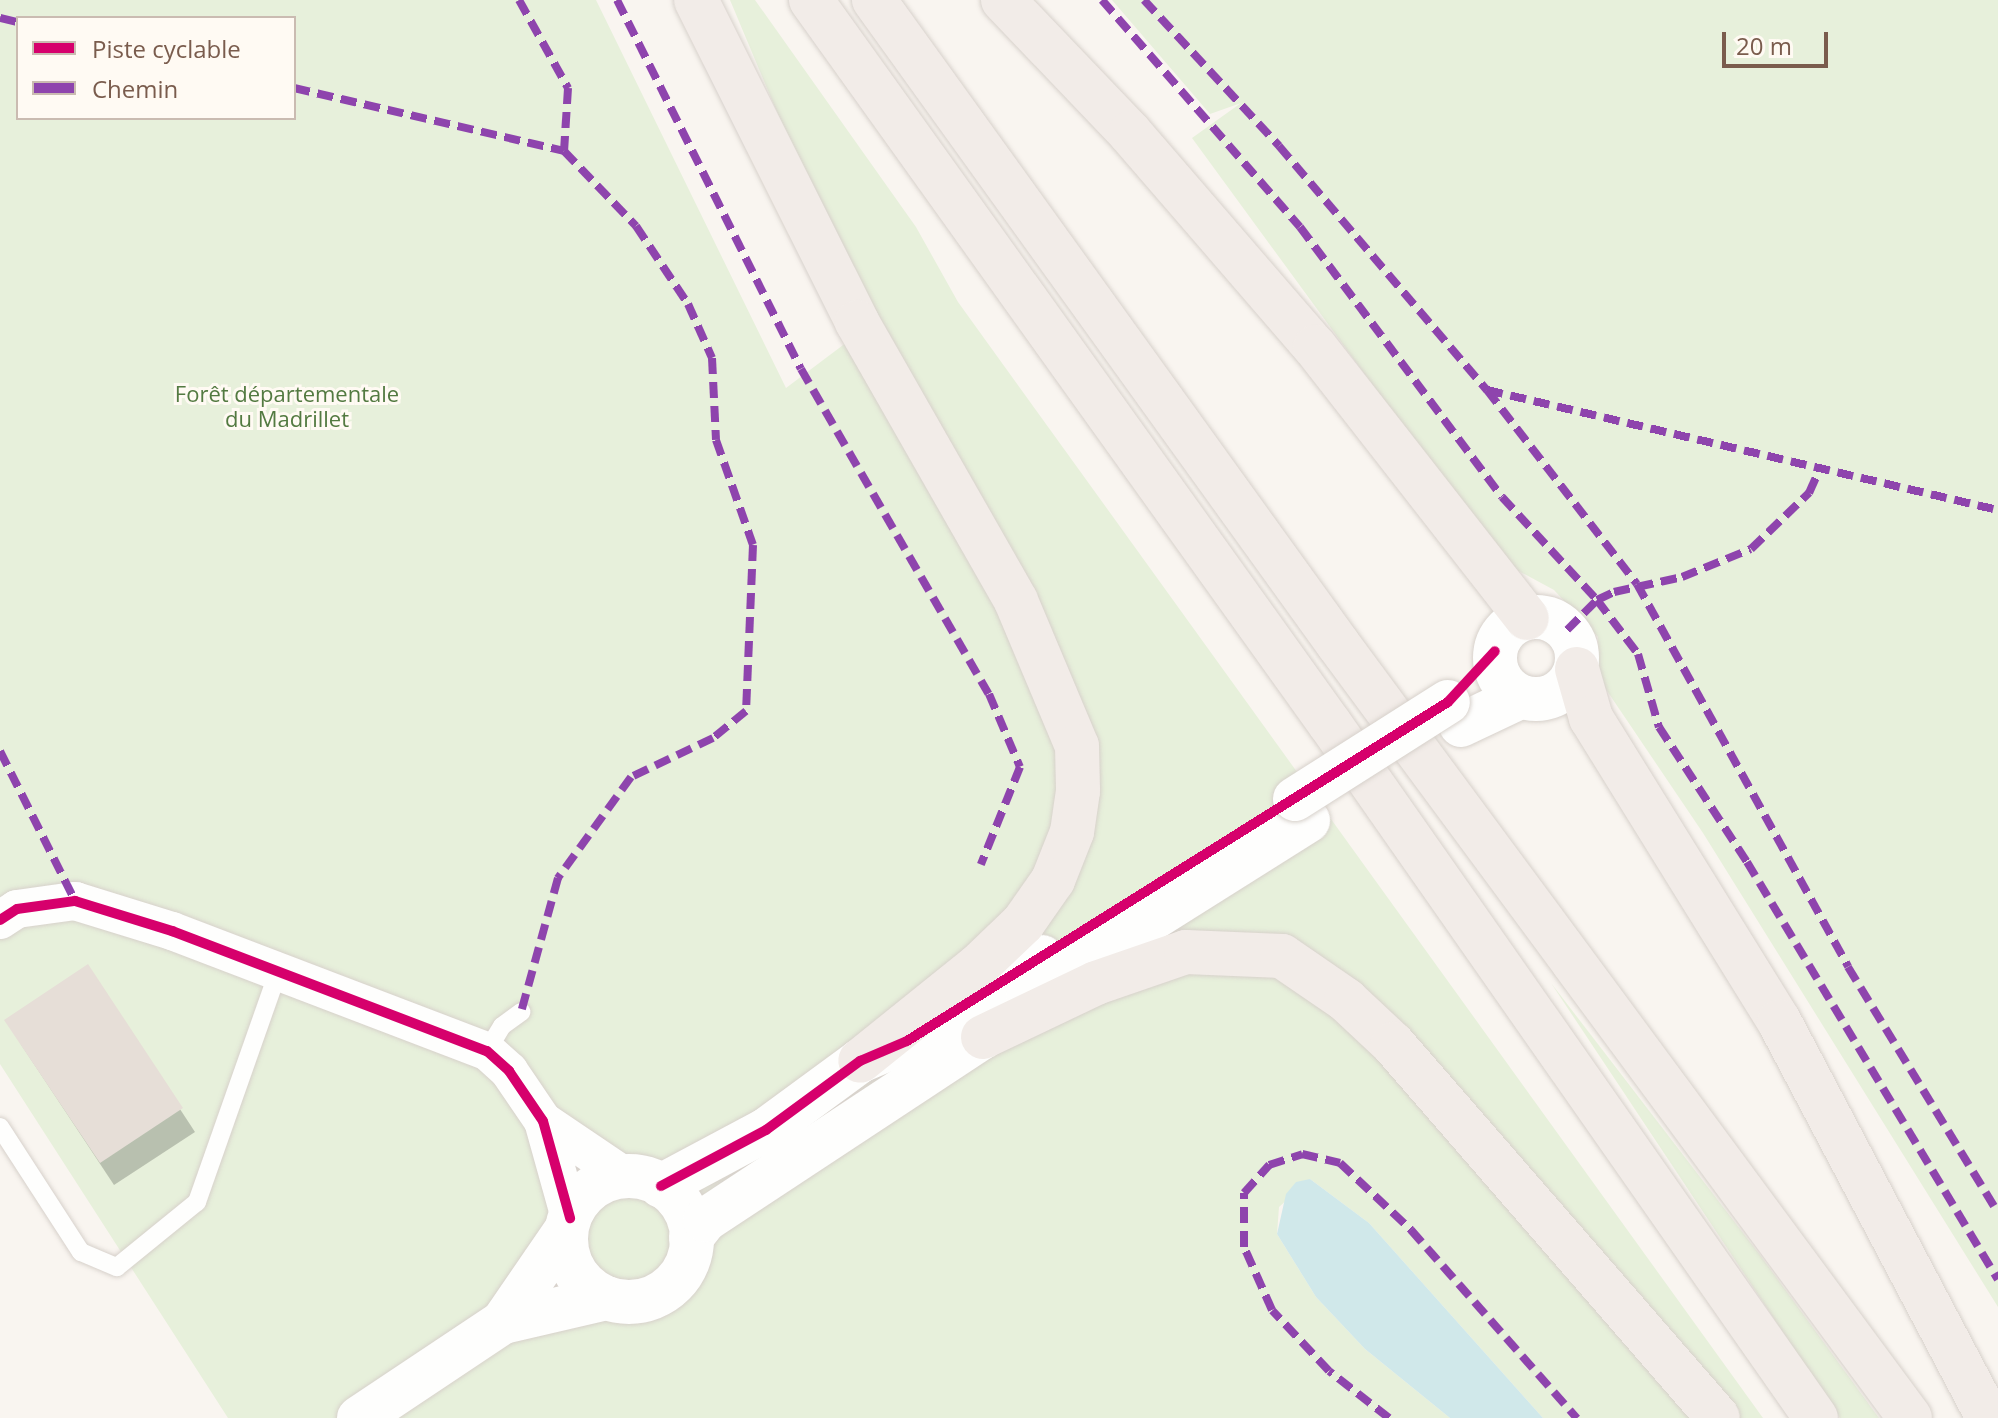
<!DOCTYPE html>
<html>
<head>
<meta charset="utf-8">
<style>
  body { margin:0 }
  #map { position:relative; width:1998px; height:1418px; overflow:hidden; background:#f9f5f0; font-family:"Open Sans",sans-serif }
  div>[style] { position:absolute }
  [style*='--x'] { left:calc(var(--x)*1px); top:calc(var(--y)*1px); width:calc(var(--w)*1px); rotate:calc(var(--a)*1deg) }
  .green>* { inset:0; background:#e7f0db }
  .water>* { inset:0; background:#d0e8ea }
  .shadow>* { inset:0; background:#0003 }
  .building>* { inset:0; background:#e6ded7 }
  .roads { filter:drop-shadow(0 0 2px #d7d1cb) drop-shadow(0 0 2px #d7d1cb) }
  .service>* { height:18px; margin:-9px; padding:0 9px; transform-origin:9px; border-radius:9px; background:#fefefd }
  .minor>* { height:38px; margin:-19px; padding:0 19px; transform-origin:19px; border-radius:19px; background:#fefefd }
  .tertiary>* { height:44px; margin:-22px; padding:0 22px; transform-origin:22px; border-radius:22px; background:#fefefd }
  .tertiary>.ring { margin:-22px; padding:0; box-sizing:content-box; background:none; border:44px solid #fefefd; border-radius:50% }
  .trunk>* { height:44px; margin:-22px; padding:0 22px; transform-origin:22px; border-radius:22px; background:#f2ece8 }
  .bridges { filter:drop-shadow(0 0 2px #d7d1cb) drop-shadow(0 0 2px #d7d1cb) }
  .tertiary-bridge>* { height:44px; margin:-22px; padding:0 22px; transform-origin:22px; border-radius:22px; background:#fefefd }
  .quiet>* { height:8px; margin-top:-4px; transform-origin:0; background:repeating-linear-gradient(90deg,#8e44ad 0 16px,transparent 0 24px) }
  .cycleway>* { height:10px; margin:-5px; padding:0 5px; transform-origin:5px; border-radius:5px; background:#d6006c }
  span { translate:-50% -50%; white-space:nowrap; text-align:center; line-height:1.15; -webkit-text-stroke:6px #fffaf3; paint-order:stroke }
  .park-label { font-size:22px; color:#537a41 }
  .legend { position:absolute; left:16px; top:16px; width:280px; height:104px; box-sizing:border-box; background:#fffaf3; border:2px solid #cabbb1; margin:0; padding:10px 14px; list-style:none; font-size:24px; color:#7a5c4d }
  .legend li { display:flex; align-items:center; gap:16px; height:40px }
  .legend b { width:40px; border:2px solid #cabbb1 }
  .scale { position:absolute; left:1722px; top:32px; width:106px; height:36px; box-sizing:border-box; border:4px solid #7a5c4d; border-top:0; padding-left:10px; font-size:24px; line-height:28px; white-space:nowrap; color:#7a5c4d; -webkit-text-stroke:6px #fffaf3; paint-order:stroke }
</style>
</head>
<body>
<div id="map">
  <div class="green">
    <div style="clip-path:polygon(evenodd,0 0,596px 0,786px 388px,875px 321px,809px 188px,730px 0,755px 0,916px 227px,958px 302px,1763px 1418px,1543px 1418px,1369px 1223px,1310px 1179px,1279px 1207px,1277px 1234px,1316px 1297px,1365px 1349px,1450px 1418px,228px 1418px,0 1064px,0 0,18px 18px,294px 18px,294px 118px,18px 118px,18px 18px)"></div>
    <div style="clip-path:polygon(1112px 0,1998px 0,1998px 1307px,1703px 833px,1599px 679px,1598px 637px,1554px 590px,1502px 562px,1192px 138px,1241px 103px,1210px 114px)"></div>
    <div style="clip-path:polygon(1551px 983px,1760px 1255px,1879px 1418px,1840px 1418px)"></div>
  </div>
  <div class="water">
    <div style="clip-path:polygon(1310px 1179px,1369px 1223px,1543px 1418px,1450px 1418px,1365px 1349px,1316px 1297px,1277px 1234px,1286px 1194px,1296px 1182px)"></div>
  </div>
  <div class="shadow">
    <div style="clip-path:polygon(87px 967px,195px 1132px,114px 1185px,20px 1043px)"></div>
  </div>
  <div class="building">
    <div style="clip-path:polygon(88px 964px,183px 1108px,100px 1163px,4px 1020px)"></div>
  </div>
  <div class="roads">
    <div class="service">
      <div style="--x:487;--y:1051;--w:29;--a:-59"></div>
      <div style="--x:502;--y:1026;--w:24;--a:-36"></div>
      <div style="--x:0;--y:1127;--w:149;--a:57.1"></div>
      <div style="--x:81;--y:1252;--w:39;--a:23"></div>
      <div style="--x:117;--y:1267;--w:103;--a:-39.1"></div>
      <div style="--x:197;--y:1202;--w:244;--a:-70.6"></div>
    </div>
    <div class="minor">
      <div style="--x:0;--y:920;--w:20;--a:-33"></div>
      <div style="--x:17;--y:909;--w:59;--a:-7.9"></div>
      <div style="--x:75;--y:901;--w:102;--a:17.2"></div>
      <div style="--x:172;--y:931;--w:337;--a:20.9"></div>
      <div style="--x:487;--y:1051;--w:30;--a:42"></div>
      <div style="--x:509;--y:1071;--w:60;--a:55.8"></div>
      <div style="--x:543;--y:1121;--w:101;--a:74.4"></div>
      <div style="--x:543;--y:1121;--w:100;--a:34"></div>
    </div>
    <div class="tertiary">
      <div class="ring" style="left:1495px;top:617px;width:38px;height:38px"></div>
      <div style="--x:1461;--y:725;--w:65;--a:-25.4"></div>
      <div class="ring" style="left:566px;top:1176px;width:82px;height:82px"></div>
      <div style="--x:661;--y:1186;--w:119;--a:-28.1"></div>
      <div style="--x:766;--y:1130;--w:117;--a:-36.3"></div>
      <div style="--x:860;--y:1061;--w:51;--a:-23.1"></div>
      <div style="--x:907;--y:1041;--w:159;--a:-31.9"></div>
      <div style="--x:691;--y:1238;--w:23;--a:-52"></div>
      <div style="--x:705;--y:1220;--w:333;--a:-33.4"></div>
      <div style="--x:983;--y:1037;--w:60;--a:-41.6"></div>
      <div style="--x:1028;--y:997;--w:331;--a:-32.2"></div>
      <div style="--x:503;--y:1322;--w:112;--a:-55.6"></div>
      <div style="--x:359;--y:1418;--w:173;--a:-33.7"></div>
      <div style="--x:503;--y:1322;--w:106;--a:-13.1"></div>
    </div>
    <div class="trunk">
      <div style="--x:696;--y:0;--w:360;--a:63.4"></div>
      <div style="--x:857;--y:322;--w:321;--a:60.3"></div>
      <div style="--x:1016;--y:601;--w:157;--a:67.2"></div>
      <div style="--x:1077;--y:746;--w:45;--a:88.7"></div>
      <div style="--x:1078;--y:791;--w:41;--a:98.3"></div>
      <div style="--x:1072;--y:832;--w:52;--a:111.6"></div>
      <div style="--x:1053;--y:880;--w:52;--a:124.9"></div>
      <div style="--x:1023;--y:923;--w:62;--a:136.3"></div>
      <div style="--x:978;--y:966;--w:151;--a:141.2"></div>
      <div style="--x:811;--y:0;--w:891;--a:54.37"></div>
      <div style="--x:1330;--y:724;--w:847;--a:55"></div>
      <div style="--x:874;--y:0;--w:794;--a:54.23"></div>
      <div style="--x:1338;--y:644;--w:962;--a:53.53"></div>
      <div style="--x:1003;--y:0;--w:184;--a:46.3"></div>
      <div style="--x:1130;--y:133;--w:283;--a:49.2"></div>
      <div style="--x:1315;--y:347;--w:344;--a:52"></div>
      <div style="--x:1577;--y:669;--w:51;--a:74.1"></div>
      <div style="--x:1591;--y:718;--w:357;--a:58.2"></div>
      <div style="--x:1779;--y:1021;--w:449;--a:62.2"></div>
      <div style="--x:983;--y:1037;--w:125;--a:-25.5"></div>
      <div style="--x:1096;--y:983;--w:95;--a:-19"></div>
      <div style="--x:1186;--y:952;--w:96;--a:2.4"></div>
      <div style="--x:1282;--y:956;--w:78;--a:34.5"></div>
      <div style="--x:1346;--y:1000;--w:64;--a:43.1"></div>
      <div style="--x:1393;--y:1044;--w:495;--a:49"></div>
    </div>
  </div>
  <div class="bridges">
    <div class="tertiary-bridge">
      <div style="--x:1295;--y:799;--w:181;--a:-32.4"></div>
    </div>
  </div>
  <div class="quiet">
    <div style="--x:519;--y:0;--w:101;--a:60.9"></div>
    <div style="--x:568;--y:88;--w:63;--a:93.6"></div>
    <div style="--x:564;--y:151;--w:104;--a:46.2"></div>
    <div style="--x:636;--y:226;--w:94;--a:56.3"></div>
    <div style="--x:688;--y:304;--w:59;--a:66"></div>
    <div style="--x:712;--y:358;--w:82;--a:87.2"></div>
    <div style="--x:716;--y:440;--w:111;--a:70.6"></div>
    <div style="--x:753;--y:545;--w:166;--a:92.4"></div>
    <div style="--x:746;--y:711;--w:43;--a:140.7"></div>
    <div style="--x:713;--y:738;--w:91;--a:154.6"></div>
    <div style="--x:631;--y:777;--w:125;--a:125.9"></div>
    <div style="--x:558;--y:878;--w:139;--a:105.4"></div>
    <div style="--x:617;--y:0;--w:412;--a:63.5"></div>
    <div style="--x:801;--y:369;--w:375;--a:60"></div>
    <div style="--x:989;--y:694;--w:79;--a:67"></div>
    <div style="--x:1020;--y:767;--w:105;--a:111.9"></div>
    <div style="--x:1102;--y:0;--w:301;--a:48.9"></div>
    <div style="--x:1300;--y:227;--w:337;--a:53.2"></div>
    <div style="--x:1502;--y:497;--w:140;--a:47.3"></div>
    <div style="--x:1597;--y:600;--w:68;--a:52.8"></div>
    <div style="--x:1638;--y:654;--w:76;--a:74"></div>
    <div style="--x:1659;--y:727;--w:161;--a:56.9"></div>
    <div style="--x:1747;--y:862;--w:487;--a:59"></div>
    <div style="--x:1144;--y:0;--w:199;--a:47.2"></div>
    <div style="--x:1279;--y:146;--w:321;--a:49.6"></div>
    <div style="--x:1487;--y:390;--w:245;--a:52.3"></div>
    <div style="--x:1637;--y:584;--w:437;--a:61.1"></div>
    <div style="--x:1848;--y:967;--w:288;--a:58.6"></div>
    <div style="--x:0;--y:18;--w:18;--a:13"></div>
    <div style="--x:294;--y:88;--w:277;--a:13.1"></div>
    <div style="--x:1487;--y:390;--w:525;--a:13.22"></div>
    <div style="--x:1567;--y:630;--w:42;--a:-45"></div>
    <div style="--x:1597;--y:600;--w:19;--a:-25"></div>
    <div style="--x:1614;--y:592;--w:70;--a:-12.4"></div>
    <div style="--x:1682;--y:577;--w:74;--a:-22.1"></div>
    <div style="--x:1751;--y:549;--w:81;--a:-44"></div>
    <div style="--x:1809;--y:493;--w:27;--a:-66"></div>
    <div style="--x:0;--y:751;--w:168;--a:63.4"></div>
    <div style="--x:1389;--y:1418;--w:76;--a:-141.9"></div>
    <div style="--x:1329;--y:1371;--w:83;--a:-133.1"></div>
    <div style="--x:1272;--y:1310;--w:69;--a:-114"></div>
    <div style="--x:1244;--y:1247;--w:54;--a:-90"></div>
    <div style="--x:1244;--y:1193;--w:38;--a:-48"></div>
    <div style="--x:1269;--y:1165;--w:35;--a:-18"></div>
    <div style="--x:1302;--y:1154;--w:39;--a:13"></div>
    <div style="--x:1340;--y:1163;--w:98;--a:43.3"></div>
    <div style="--x:1411;--y:1230;--w:251;--a:48.6"></div>
  </div>
  <div class="cycleway">
    <div style="--x:0;--y:920;--w:20;--a:-33"></div>
    <div style="--x:17;--y:909;--w:59;--a:-7.9"></div>
    <div style="--x:75;--y:901;--w:102;--a:17.2"></div>
    <div style="--x:172;--y:931;--w:337;--a:20.9"></div>
    <div style="--x:487;--y:1051;--w:30;--a:42"></div>
    <div style="--x:509;--y:1071;--w:60;--a:55.8"></div>
    <div style="--x:543;--y:1121;--w:101;--a:74.4"></div>
    <div style="--x:661;--y:1186;--w:119;--a:-28.1"></div>
    <div style="--x:766;--y:1130;--w:117;--a:-36.3"></div>
    <div style="--x:860;--y:1061;--w:51;--a:-23.1"></div>
    <div style="--x:907;--y:1041;--w:638;--a:-32.07"></div>
    <div style="--x:1448;--y:702;--w:69;--a:-47.3"></div>
  </div>
  <div class="park-label">
    <span style="left:287px;top:406px">Forêt départementale<br>du Madrillet</span>
  </div>
  <ul class="legend">
  <li><b style="height:10px;background:#d6006c"></b>Piste cyclable</li>
  <li><b style="height:10px;background:#8e44ad"></b>Chemin</li>
  </ul>
  <div class="scale">20 m</div>
</div>
</body>
</html>
